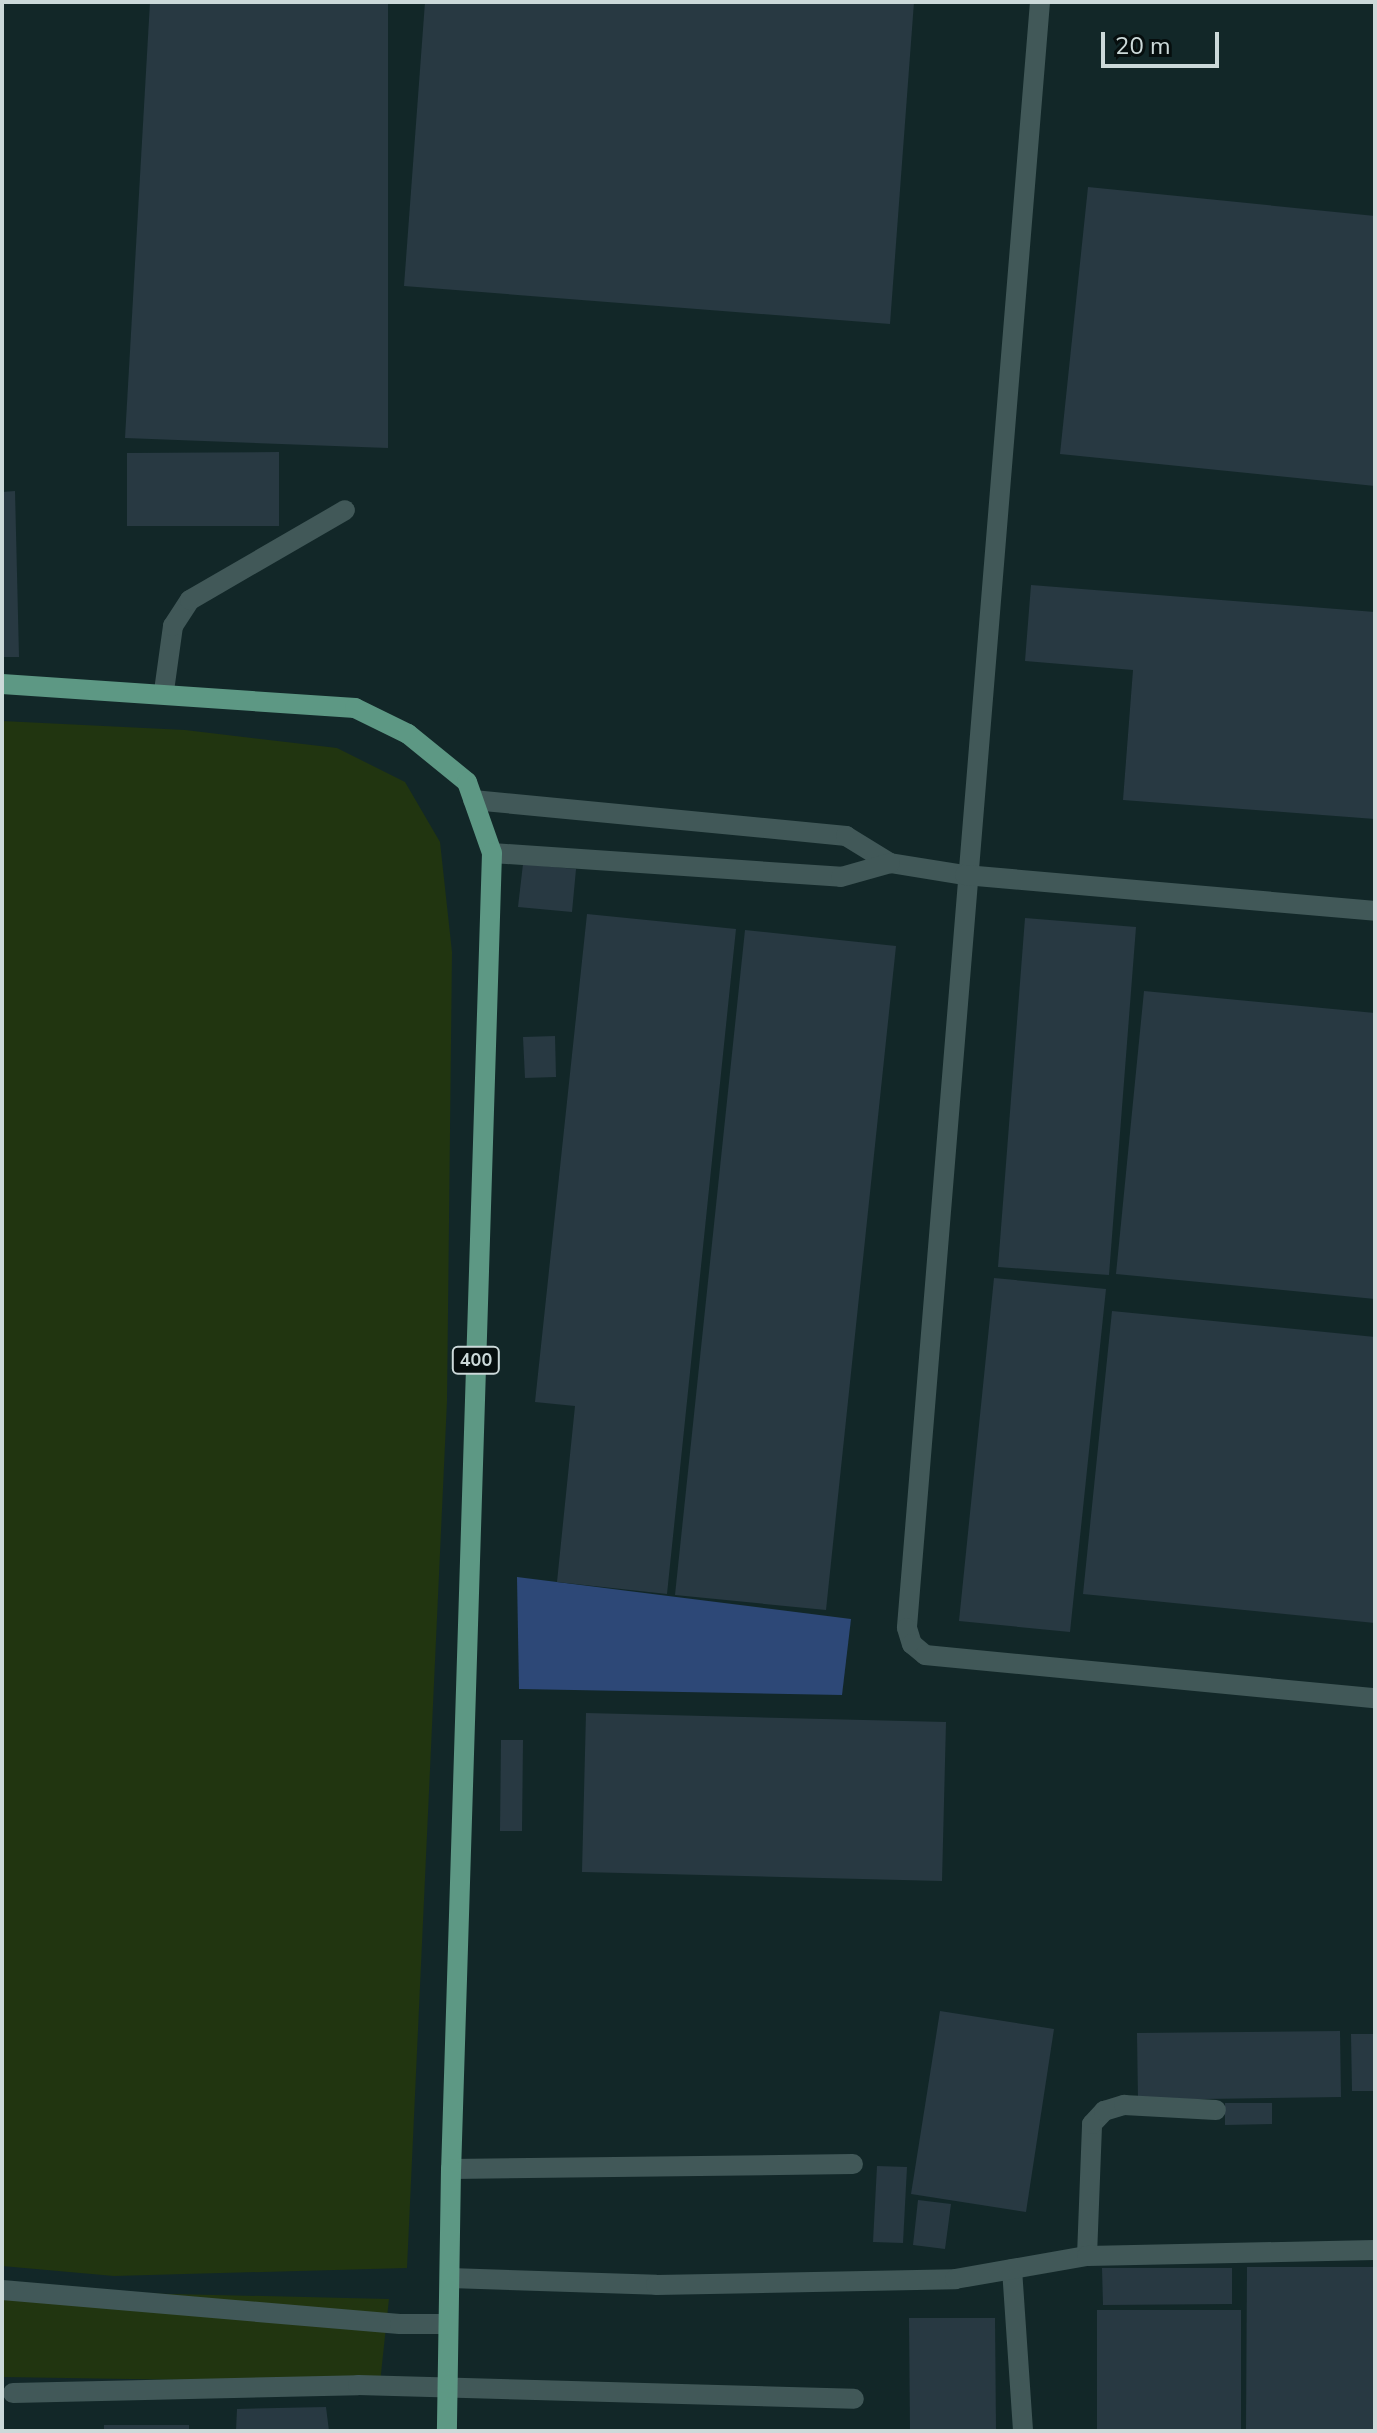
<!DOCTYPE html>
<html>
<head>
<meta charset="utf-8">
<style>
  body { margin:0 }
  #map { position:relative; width:1377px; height:2433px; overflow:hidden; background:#122728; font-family:"Nunito Sans",sans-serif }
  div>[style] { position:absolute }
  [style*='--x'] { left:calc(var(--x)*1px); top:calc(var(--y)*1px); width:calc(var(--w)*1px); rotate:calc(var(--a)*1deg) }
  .green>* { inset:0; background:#213510 }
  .water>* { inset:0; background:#2d4877 }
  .building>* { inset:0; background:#283942 }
  .minor>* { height:20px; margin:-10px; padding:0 10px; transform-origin:10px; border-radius:10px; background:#415858 }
  .major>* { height:20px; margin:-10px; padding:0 10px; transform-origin:10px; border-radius:10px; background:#5d9884 }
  span { translate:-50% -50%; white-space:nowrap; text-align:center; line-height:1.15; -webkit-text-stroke:8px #060e0e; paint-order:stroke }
  .shield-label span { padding:2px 6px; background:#060e0e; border:2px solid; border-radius:6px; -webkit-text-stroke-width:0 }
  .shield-label { font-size:18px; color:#ccd9d9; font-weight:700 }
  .frame { position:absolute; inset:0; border:4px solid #ccd9d9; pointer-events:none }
  .scale { position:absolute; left:1101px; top:32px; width:118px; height:36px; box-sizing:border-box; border:4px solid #ccd9d9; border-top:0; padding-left:10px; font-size:24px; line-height:28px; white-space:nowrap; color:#ccd9d9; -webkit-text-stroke:6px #060e0e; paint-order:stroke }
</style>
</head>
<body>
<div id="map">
  <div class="green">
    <div style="clip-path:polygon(2px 721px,185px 730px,337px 748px,405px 782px,440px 842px,452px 952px,447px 1401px,407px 2268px,114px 2276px,2px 2266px)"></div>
    <div style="clip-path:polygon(2px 2290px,389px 2299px,380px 2383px,2px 2377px)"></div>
  </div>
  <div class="water">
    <div style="clip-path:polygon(517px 1577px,851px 1619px,842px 1695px,519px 1689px)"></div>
  </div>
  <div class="building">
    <div style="clip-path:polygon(150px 2px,388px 2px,388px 448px,125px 438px)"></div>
    <div style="clip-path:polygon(425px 2px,914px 2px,890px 324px,404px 286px)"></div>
    <div style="clip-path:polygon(1088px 187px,1375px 216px,1375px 486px,1060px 454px)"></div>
    <div style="clip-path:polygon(279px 452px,279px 526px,127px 526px,127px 453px)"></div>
    <div style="clip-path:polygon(15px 491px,19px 657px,2px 657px,2px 492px)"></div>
    <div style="clip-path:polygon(1031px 585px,1375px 612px,1375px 819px,1123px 800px,1133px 670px,1025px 661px)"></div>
    <div style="clip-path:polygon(523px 864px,576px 869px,572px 912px,518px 907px)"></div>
    <div style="clip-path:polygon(587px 914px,736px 929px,667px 1594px,557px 1582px,575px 1406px,535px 1402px)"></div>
    <div style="clip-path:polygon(1025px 918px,1136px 927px,1109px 1275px,998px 1267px)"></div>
    <div style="clip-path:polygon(745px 930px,896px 946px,826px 1610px,675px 1595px)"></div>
    <div style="clip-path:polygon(1144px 991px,1375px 1013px,1375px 1299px,1116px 1274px)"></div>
    <div style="clip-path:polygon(555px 1036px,556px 1077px,525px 1078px,523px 1037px)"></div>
    <div style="clip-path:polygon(994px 1278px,1106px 1289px,1070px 1632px,959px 1621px)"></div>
    <div style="clip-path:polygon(1112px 1311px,1375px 1337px,1375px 1623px,1083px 1594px)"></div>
    <div style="clip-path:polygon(586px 1713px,946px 1722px,942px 1881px,582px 1872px)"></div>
    <div style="clip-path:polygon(501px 1740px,523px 1740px,522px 1831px,500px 1831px)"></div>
    <div style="clip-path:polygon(940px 2011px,1054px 2029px,1026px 2212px,911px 2194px)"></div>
    <div style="clip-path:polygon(1340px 2031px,1341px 2097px,1138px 2100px,1137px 2033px)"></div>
    <div style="clip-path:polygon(1351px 2034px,1375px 2034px,1375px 2091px,1352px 2091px)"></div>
    <div style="clip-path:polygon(1225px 2103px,1272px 2103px,1272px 2124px,1225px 2125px)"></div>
    <div style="clip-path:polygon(877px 2166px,907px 2167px,903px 2243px,873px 2242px)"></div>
    <div style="clip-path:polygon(918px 2200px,951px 2204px,945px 2249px,913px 2245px)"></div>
    <div style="clip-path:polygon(1247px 2267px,1375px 2267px,1375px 2431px,1246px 2431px)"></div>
    <div style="clip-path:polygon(1102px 2268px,1232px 2268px,1232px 2304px,1103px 2305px)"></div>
    <div style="clip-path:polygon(1097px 2310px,1241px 2310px,1241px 2431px,1097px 2431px)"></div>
    <div style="clip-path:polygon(909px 2318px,995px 2318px,996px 2431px,910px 2431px)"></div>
    <div style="clip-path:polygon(326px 2407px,329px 2431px,236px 2431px,237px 2409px)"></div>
    <div style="clip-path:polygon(104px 2425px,189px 2425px,189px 2431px,104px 2431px)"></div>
  </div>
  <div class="minor">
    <div style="--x:1040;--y:2;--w:1631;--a:94.68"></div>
    <div style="--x:907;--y:1628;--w:17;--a:73"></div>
    <div style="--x:912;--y:1644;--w:17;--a:40"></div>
    <div style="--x:925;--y:1655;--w:452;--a:5.5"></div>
    <div style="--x:164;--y:691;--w:66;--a:-82.1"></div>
    <div style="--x:173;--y:626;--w:31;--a:-57"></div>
    <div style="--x:190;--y:600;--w:179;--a:-30.1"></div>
    <div style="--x:473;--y:800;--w:375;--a:5.5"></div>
    <div style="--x:846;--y:836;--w:52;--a:31.5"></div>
    <div style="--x:890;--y:863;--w:76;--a:9.1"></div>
    <div style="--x:965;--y:875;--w:412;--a:5"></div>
    <div style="--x:492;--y:853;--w:350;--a:3.9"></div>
    <div style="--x:841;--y:877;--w:51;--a:-15.9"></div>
    <div style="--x:451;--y:2169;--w:402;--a:-0.7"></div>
    <div style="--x:1087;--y:2256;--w:132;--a:-87.8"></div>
    <div style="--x:1092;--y:2124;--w:18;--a:-47"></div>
    <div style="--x:1104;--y:2111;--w:21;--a:-17"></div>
    <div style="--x:1124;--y:2105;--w:92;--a:3.1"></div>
    <div style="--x:1012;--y:2269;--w:162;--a:86.1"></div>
    <div style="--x:450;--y:2278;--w:206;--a:1.9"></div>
    <div style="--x:656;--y:2285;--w:299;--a:-1.1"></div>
    <div style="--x:955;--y:2279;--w:134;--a:-9.9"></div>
    <div style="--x:1087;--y:2256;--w:288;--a:-1.2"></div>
    <div style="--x:2;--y:2290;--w:399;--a:4.9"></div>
    <div style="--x:400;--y:2324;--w:48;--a:0"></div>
    <div style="--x:13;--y:2393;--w:345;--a:-1.3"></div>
    <div style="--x:358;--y:2385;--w:496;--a:1.6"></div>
  </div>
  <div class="major">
    <div style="--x:2;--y:684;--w:354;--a:3.9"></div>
    <div style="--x:355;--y:708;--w:59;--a:26.1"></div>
    <div style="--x:408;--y:734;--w:76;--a:39.1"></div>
    <div style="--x:467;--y:782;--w:75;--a:70.6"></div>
    <div style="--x:492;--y:853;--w:1317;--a:91.78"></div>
    <div style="--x:451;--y:2169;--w:262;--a:90.9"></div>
  </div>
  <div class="shield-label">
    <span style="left:476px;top:1360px">400</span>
  </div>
  <div class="frame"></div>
  <div class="scale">20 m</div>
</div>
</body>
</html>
